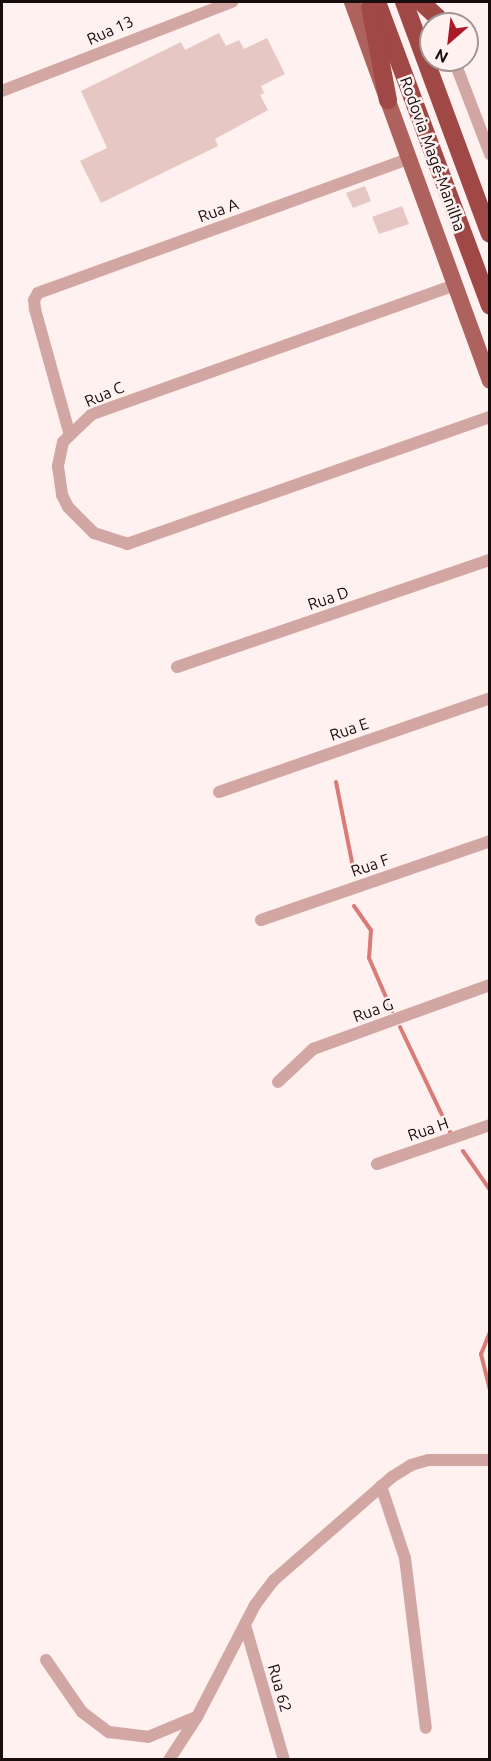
<!DOCTYPE html>
<html>
<head>
<meta charset="utf-8">
<style>
  body { margin:0 }
  #map { position:relative; width:491px; height:1761px; overflow:hidden; background:#fef1f0; font-family:Ubuntu,sans-serif }
  div>[style] { position:absolute }
  [style*='--x'] { left:calc(var(--x)*1px); top:calc(var(--y)*1px); width:calc(var(--w)*1px); rotate:calc(var(--a)*1deg) }
  .stream>* { height:4px; margin:-2px; padding:0 2px; transform-origin:2px; border-radius:2px; background:#d97b76 }
  .building>* { inset:0; background:#e6c7c4 }
  .minor>* { height:12px; margin:-6px; padding:0 6px; transform-origin:6px; border-radius:6px; background:#d2a6a2 }
  .major>* { height:16px; margin:-8px; padding:0 8px; transform-origin:8px; border-radius:8px; background:#ae625e }
  .highway>* { height:18px; margin:-9px; padding:0 9px; transform-origin:9px; border-radius:9px; background:#a04845 }
  span { translate:-50% -50%; white-space:nowrap; text-align:center; line-height:1.15; -webkit-text-stroke:5px #fef1f0; paint-order:stroke }
  .street-label { font-size:16px; color:#170d0c }
  .frame { position:absolute; inset:0; border:3px solid #170d0c; pointer-events:none }
  .north { position:absolute; left:419px; top:12px; width:60px; height:60px; box-sizing:border-box; background:#fef1f0; border:2px solid #a29695; border-radius:50%; rotate:208deg; font-size:16px; font-weight:700; line-height:24px; text-align:center; color:#170d0c }
  .north::after { content:''; display:block; margin:auto; width:21px; height:27px; background:#ad1a27; clip-path:polygon(50% 0,100% 100%,50% 72%,0 100%) }
</style>
</head>
<body>
<div id="map">
  <div class="stream">
    <div style="--x:336;--y:782;--w:97;--a:78.7"></div>
    <div style="--x:354;--y:906;--w:29;--a:55"></div>
    <div style="--x:371;--y:930;--w:28;--a:94"></div>
    <div style="--x:369;--y:958;--w:58;--a:66.5"></div>
    <div style="--x:400;--y:1027;--w:116;--a:64.5"></div>
    <div style="--x:463;--y:1151;--w:47;--a:55.3"></div>
    <div style="--x:490;--y:1332;--w:24;--a:112"></div>
    <div style="--x:481;--y:1354;--w:36;--a:76"></div>
  </div>
  <div class="building">
    <div style="clip-path:polygon(219px 33px,226px 46px,239px 40px,244px 49px,267px 38px,285px 74px,261px 86px,264px 93px,260px 95px,268px 110px,215px 139px,218px 146px,101px 203px,80px 161px,107px 148px,81px 91px,181px 42px,185px 50px)"></div>
    <div style="clip-path:polygon(365px 186px,371px 201px,353px 208px,346px 193px)"></div>
    <div style="clip-path:polygon(402px 206px,409px 224px,379px 234px,372px 217px)"></div>
  </div>
  <div class="minor">
    <div style="--x:454;--y:60;--w:101;--a:69"></div>
    <div style="--x:2;--y:91;--w:247;--a:-21.2"></div>
    <div style="--x:455;--y:285;--w:385;--a:160.4"></div>
    <div style="--x:92;--y:414;--w:40;--a:136"></div>
    <div style="--x:63;--y:442;--w:25;--a:102"></div>
    <div style="--x:58;--y:466;--w:29;--a:82"></div>
    <div style="--x:62;--y:495;--w:13;--a:63"></div>
    <div style="--x:68;--y:507;--w:37;--a:45"></div>
    <div style="--x:94;--y:533;--w:35;--a:18"></div>
    <div style="--x:127;--y:544;--w:385;--a:-19.3"></div>
    <div style="--x:69;--y:432;--w:128;--a:-105.5"></div>
    <div style="--x:35;--y:309;--w:9;--a:-96"></div>
    <div style="--x:34;--y:300;--w:8;--a:-60"></div>
    <div style="--x:38;--y:293;--w:396;--a:-19.9"></div>
    <div style="--x:177;--y:667;--w:331;--a:-18.9"></div>
    <div style="--x:219;--y:792;--w:287;--a:-19.1"></div>
    <div style="--x:261;--y:920;--w:242;--a:-19"></div>
    <div style="--x:278;--y:1082;--w:48;--a:-43.3"></div>
    <div style="--x:313;--y:1049;--w:188;--a:-19.9"></div>
    <div style="--x:377;--y:1164;--w:120;--a:-19"></div>
    <div style="--x:381;--y:1486;--w:76;--a:71.6"></div>
    <div style="--x:405;--y:1558;--w:171;--a:83"></div>
    <div style="--x:245;--y:1625;--w:141;--a:73.9"></div>
    <div style="--x:46;--y:1660;--w:63;--a:55.3"></div>
    <div style="--x:82;--y:1712;--w:34;--a:37"></div>
    <div style="--x:109;--y:1732;--w:39;--a:7"></div>
    <div style="--x:148;--y:1737;--w:52;--a:-22.6"></div>
    <div style="--x:169;--y:1760;--w:51;--a:-56.9"></div>
    <div style="--x:197;--y:1717;--w:126;--a:-62.6"></div>
    <div style="--x:255;--y:1605;--w:31;--a:-53"></div>
    <div style="--x:274;--y:1580;--w:157;--a:-41.1"></div>
    <div style="--x:392;--y:1477;--w:22;--a:-32"></div>
    <div style="--x:411;--y:1465;--w:18;--a:-16"></div>
    <div style="--x:428;--y:1460;--w:62;--a:0"></div>
  </div>
  <div class="major">
    <div style="--x:352;--y:2;--w:403;--a:70"></div>
  </div>
  <div class="highway">
    <div style="--x:377;--y:2;--w:324;--a:69.6"></div>
    <div style="--x:404;--y:2;--w:247;--a:69.7"></div>
    <div style="--x:421;--y:2;--w:22;--a:43"></div>
    <div style="--x:437;--y:17;--w:7;--a:90"></div>
    <div style="--x:370;--y:6;--w:96;--a:79.2"></div>
  </div>
  <div class="street-label">
    <span style="left:110px;top:30px;rotate:-24deg">Rua 13</span>
    <span style="left:433px;top:154px;rotate:70deg">Rodovia Magé-Manilha</span>
    <span style="left:218px;top:210px;rotate:-20deg">Rua A</span>
    <span style="left:104px;top:394px;rotate:-23deg">Rua C</span>
    <span style="left:328px;top:598px;rotate:-19deg">Rua D</span>
    <span style="left:349px;top:729px;rotate:-19deg">Rua E</span>
    <span style="left:370px;top:865px;rotate:-19deg">Rua F</span>
    <span style="left:373px;top:1010px;rotate:-20deg">Rua G</span>
    <span style="left:428px;top:1129px;rotate:-19deg">Rua H</span>
    <span style="left:280px;top:1688px;rotate:74deg">Rua 62</span>
  </div>
  <div class="frame"></div>
  <div class="north">N</div>
</div>
</body>
</html>
